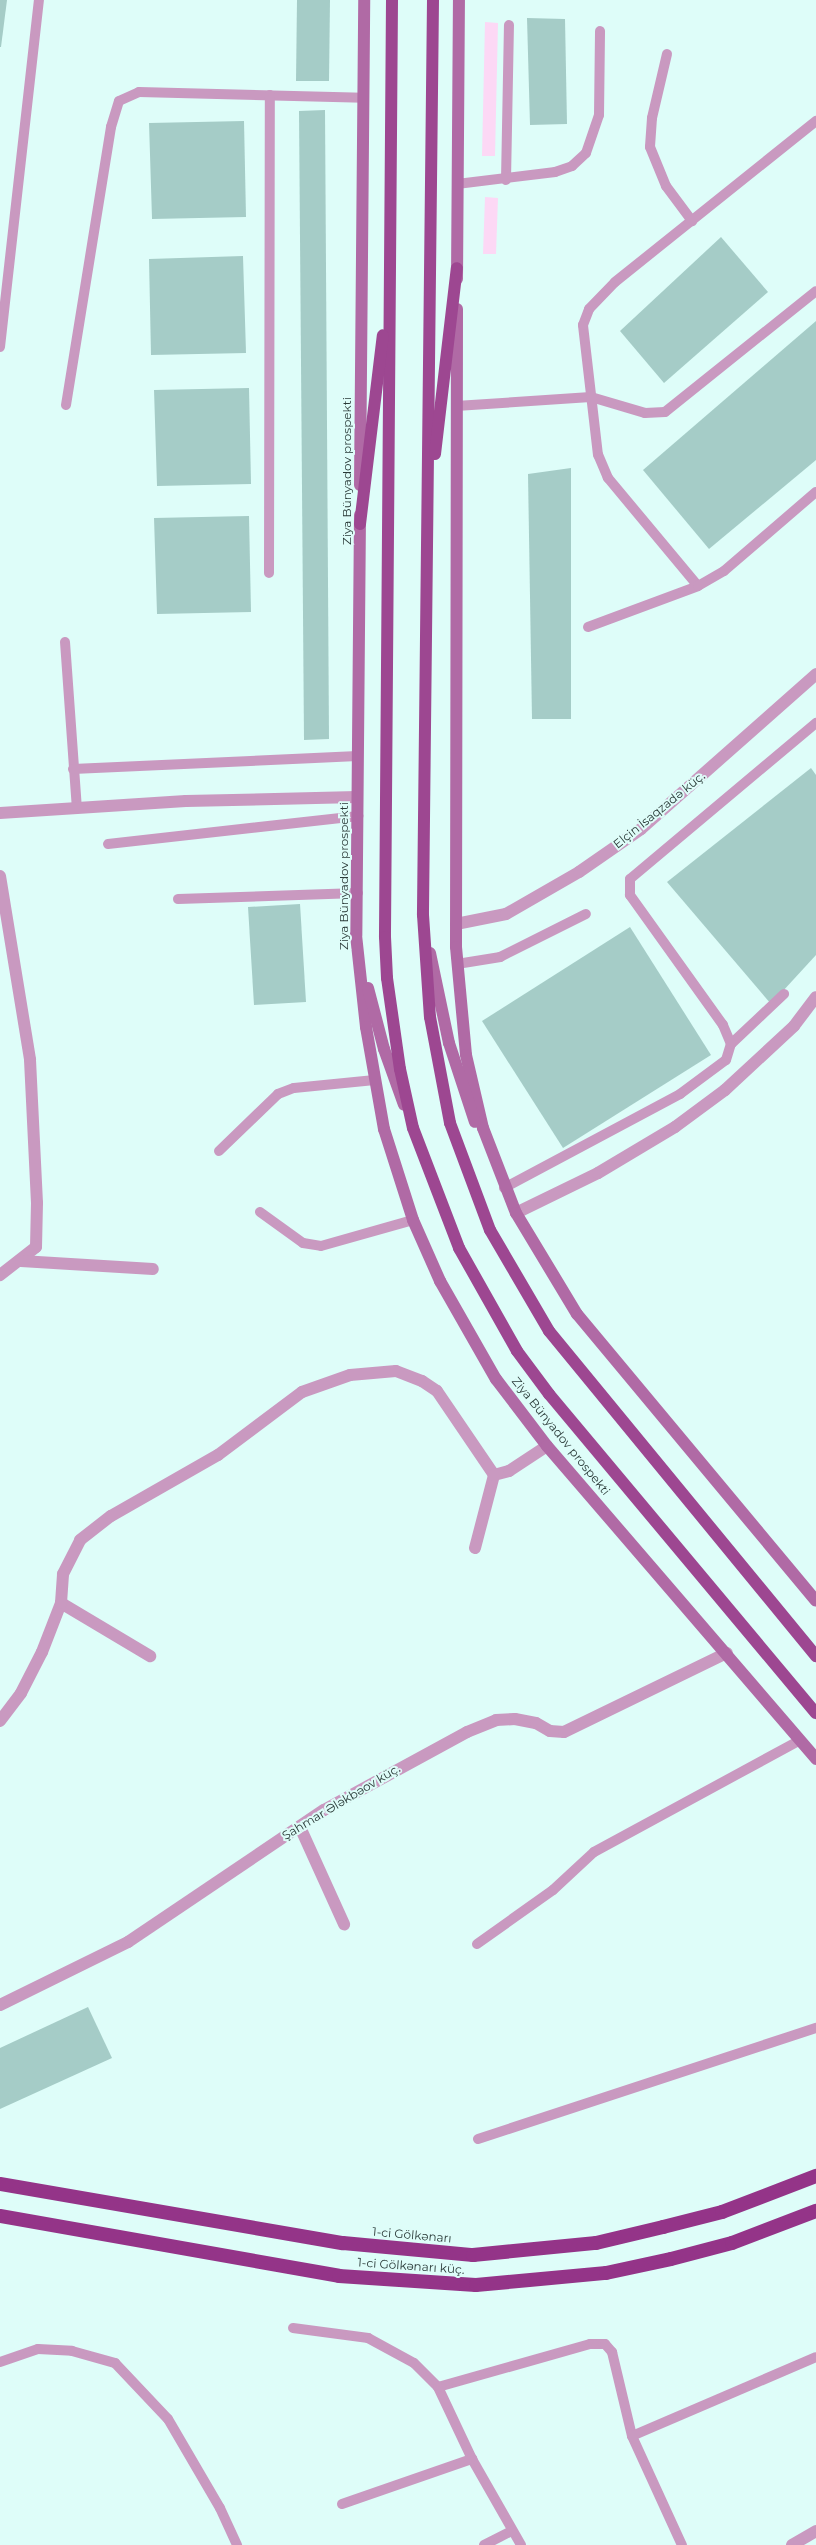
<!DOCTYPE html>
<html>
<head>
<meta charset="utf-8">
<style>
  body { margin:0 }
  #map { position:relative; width:816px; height:2545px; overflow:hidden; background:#defdf9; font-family:Montserrat,sans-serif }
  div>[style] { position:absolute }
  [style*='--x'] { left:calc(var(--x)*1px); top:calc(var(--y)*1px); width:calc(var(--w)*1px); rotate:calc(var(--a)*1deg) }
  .green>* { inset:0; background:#fcd8f5 }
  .building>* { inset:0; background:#a5ccc7 }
  .service>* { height:10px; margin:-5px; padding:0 5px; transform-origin:5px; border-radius:5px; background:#c999c0 }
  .minor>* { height:12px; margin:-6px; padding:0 6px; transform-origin:6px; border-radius:6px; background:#c999c0 }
  .secondary>* { height:12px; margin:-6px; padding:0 6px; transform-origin:6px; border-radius:6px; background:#b06aa5 }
  .primary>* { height:12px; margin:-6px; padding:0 6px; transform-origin:6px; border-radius:6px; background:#9d4791 }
  .trunk>* { height:14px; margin:-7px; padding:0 7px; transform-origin:7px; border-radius:7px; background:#943488 }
  span { translate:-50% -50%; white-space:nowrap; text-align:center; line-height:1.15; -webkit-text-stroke:4px #defdf9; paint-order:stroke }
  .street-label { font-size:12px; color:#2a3a38 }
</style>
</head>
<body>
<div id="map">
  <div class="green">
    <div style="clip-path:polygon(485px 22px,498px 23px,495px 156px,482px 156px)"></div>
    <div style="clip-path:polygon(485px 197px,498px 198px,496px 254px,483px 254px)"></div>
  </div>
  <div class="building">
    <div style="clip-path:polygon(0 0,7px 0,1px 47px,0 47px)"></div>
    <div style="clip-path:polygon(297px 0,330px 0,329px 81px,296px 81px)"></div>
    <div style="clip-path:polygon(527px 18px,565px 19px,567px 124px,530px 125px)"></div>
    <div style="clip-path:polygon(325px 110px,329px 739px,304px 740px,299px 111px)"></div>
    <div style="clip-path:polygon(244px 121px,246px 217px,152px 219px,149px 123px)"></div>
    <div style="clip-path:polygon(721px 237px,768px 292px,664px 383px,620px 331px)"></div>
    <div style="clip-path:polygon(243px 256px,246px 353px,151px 355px,149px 259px)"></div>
    <div style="clip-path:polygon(816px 321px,816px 460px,709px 549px,643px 470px)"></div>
    <div style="clip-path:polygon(249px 388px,251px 484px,157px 486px,154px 390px)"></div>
    <div style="clip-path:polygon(571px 468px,571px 719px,532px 719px,528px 474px)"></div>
    <div style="clip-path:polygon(249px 516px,251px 612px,157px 614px,154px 518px)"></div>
    <div style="clip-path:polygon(811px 768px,816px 775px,816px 955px,771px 1004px,667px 882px)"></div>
    <div style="clip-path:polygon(300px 904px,306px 1002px,254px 1005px,248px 907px)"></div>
    <div style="clip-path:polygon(630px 927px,711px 1055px,563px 1148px,482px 1021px)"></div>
    <div style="clip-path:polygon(88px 2007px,112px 2058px,0 2109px,0 2048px)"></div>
  </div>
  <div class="service">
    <div style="--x:667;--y:54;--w:66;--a:103.2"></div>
    <div style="--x:652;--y:118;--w:29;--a:94"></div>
    <div style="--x:650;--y:147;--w:42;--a:67.7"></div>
    <div style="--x:666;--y:186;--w:44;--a:53.4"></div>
    <div style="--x:506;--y:180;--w:155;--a:-88.9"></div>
    <div style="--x:457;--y:184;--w:99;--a:-7"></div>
    <div style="--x:555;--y:172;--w:18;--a:-19"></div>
    <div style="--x:572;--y:166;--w:19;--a:-43"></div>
    <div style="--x:586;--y:153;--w:40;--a:-71.1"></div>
    <div style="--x:599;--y:115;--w:84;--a:-89.3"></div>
    <div style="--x:0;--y:347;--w:349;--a:-83.6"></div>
    <div style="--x:66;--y:405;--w:282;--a:-80.8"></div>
    <div style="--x:111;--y:127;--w:27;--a:-73"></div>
    <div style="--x:119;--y:101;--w:22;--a:-24"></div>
    <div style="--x:139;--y:92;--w:224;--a:1.5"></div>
    <div style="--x:456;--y:406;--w:135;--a:-3.8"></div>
    <div style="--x:591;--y:397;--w:56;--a:16.5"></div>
    <div style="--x:645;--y:413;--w:20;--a:-3"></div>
    <div style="--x:665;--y:412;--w:193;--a:-38.7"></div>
    <div style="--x:269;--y:573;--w:478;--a:-89.9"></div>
    <div style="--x:698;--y:586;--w:141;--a:-129.8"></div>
    <div style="--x:608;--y:478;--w:25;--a:-113"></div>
    <div style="--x:598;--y:455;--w:131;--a:-96.6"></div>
    <div style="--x:583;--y:325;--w:17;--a:-69"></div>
    <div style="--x:589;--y:309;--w:37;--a:-46"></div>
    <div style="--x:615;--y:282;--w:258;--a:-38.7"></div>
    <div style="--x:588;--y:627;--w:117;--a:-20.4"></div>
    <div style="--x:698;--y:586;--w:30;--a:-30"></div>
    <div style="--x:724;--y:571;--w:121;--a:-40.7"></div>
    <div style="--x:65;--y:642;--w:166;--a:85.9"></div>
    <div style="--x:73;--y:769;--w:285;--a:-2.6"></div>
    <div style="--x:108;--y:844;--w:252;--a:-6.4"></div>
    <div style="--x:178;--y:899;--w:180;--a:-1.9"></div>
    <div style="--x:457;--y:964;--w:44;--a:-9.2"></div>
    <div style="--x:500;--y:957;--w:96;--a:-26.6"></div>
    <div style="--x:731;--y:1044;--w:73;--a:-43.3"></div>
    <div style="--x:219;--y:1151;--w:82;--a:-44"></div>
    <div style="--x:278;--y:1094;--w:17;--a:-21"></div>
    <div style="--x:294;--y:1088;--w:81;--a:-5.6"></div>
    <div style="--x:504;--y:1188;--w:200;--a:-28.1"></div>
    <div style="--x:680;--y:1094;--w:57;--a:-36.5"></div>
    <div style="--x:726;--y:1060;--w:17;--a:-73"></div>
    <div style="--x:731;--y:1044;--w:21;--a:-113"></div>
    <div style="--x:723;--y:1025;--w:160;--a:-125.6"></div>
    <div style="--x:630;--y:895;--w:16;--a:-90"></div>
    <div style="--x:630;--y:879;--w:243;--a:-40"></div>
    <div style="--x:260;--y:1212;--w:53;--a:35.8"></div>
    <div style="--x:303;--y:1243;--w:18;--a:9"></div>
    <div style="--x:321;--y:1246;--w:96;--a:-15.8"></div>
    <div style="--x:477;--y:1944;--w:93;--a:-35.4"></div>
    <div style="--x:553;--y:1890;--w:56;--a:-42.8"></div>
    <div style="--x:594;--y:1852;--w:234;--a:-28.5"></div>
    <div style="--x:478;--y:2139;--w:356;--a:-18.2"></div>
    <div style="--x:293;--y:2328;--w:76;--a:7.6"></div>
    <div style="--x:368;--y:2338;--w:52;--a:28.5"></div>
    <div style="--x:414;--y:2363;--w:34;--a:45"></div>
    <div style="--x:438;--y:2387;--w:80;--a:64.7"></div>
    <div style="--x:472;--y:2459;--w:99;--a:60.3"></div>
    <div style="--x:0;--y:2362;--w:40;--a:-18.9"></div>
    <div style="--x:38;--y:2349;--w:34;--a:3"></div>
    <div style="--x:72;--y:2351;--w:45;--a:15.6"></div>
    <div style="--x:115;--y:2363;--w:77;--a:46.6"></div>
    <div style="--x:168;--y:2419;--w:103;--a:59.7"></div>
    <div style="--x:220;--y:2508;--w:41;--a:65.3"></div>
    <div style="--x:438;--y:2387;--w:158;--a:-15.8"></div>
    <div style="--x:590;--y:2344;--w:15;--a:0"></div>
    <div style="--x:605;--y:2344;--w:11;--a:49"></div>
    <div style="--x:612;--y:2352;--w:86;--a:76.6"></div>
    <div style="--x:632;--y:2436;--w:120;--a:65.4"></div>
    <div style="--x:632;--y:2436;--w:200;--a:-23.2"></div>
    <div style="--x:342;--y:2504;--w:138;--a:-19.1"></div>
    <div style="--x:484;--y:2545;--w:30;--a:-27"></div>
  </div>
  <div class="minor">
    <div style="--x:0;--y:813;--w:186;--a:-3.7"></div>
    <div style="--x:186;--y:801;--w:171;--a:-1.3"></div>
    <div style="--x:0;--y:876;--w:186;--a:80.7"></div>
    <div style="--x:30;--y:1060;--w:143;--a:87.2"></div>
    <div style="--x:37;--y:1203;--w:44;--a:91.3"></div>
    <div style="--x:36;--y:1247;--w:46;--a:142.1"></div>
    <div style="--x:456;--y:924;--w:51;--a:-11.3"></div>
    <div style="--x:506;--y:914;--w:84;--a:-29.9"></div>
    <div style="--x:579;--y:872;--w:75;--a:-34.7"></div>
    <div style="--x:641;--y:829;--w:234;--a:-41.5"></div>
    <div style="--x:516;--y:1213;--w:91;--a:-26"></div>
    <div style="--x:598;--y:1173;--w:90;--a:-30.9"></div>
    <div style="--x:675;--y:1127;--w:62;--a:-36.5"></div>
    <div style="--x:725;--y:1090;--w:94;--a:-42.8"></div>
    <div style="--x:794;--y:1026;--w:36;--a:-53"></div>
    <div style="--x:21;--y:1261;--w:132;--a:3.5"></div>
    <div style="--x:475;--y:1548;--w:75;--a:-75.4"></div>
    <div style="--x:61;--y:1603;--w:104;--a:30.8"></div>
    <div style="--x:0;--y:1721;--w:35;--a:-53"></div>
    <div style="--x:21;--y:1693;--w:46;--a:-62.9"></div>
    <div style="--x:42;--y:1652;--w:53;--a:-68.8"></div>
    <div style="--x:61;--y:1603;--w:29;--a:-86"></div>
    <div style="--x:63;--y:1574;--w:38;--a:-63"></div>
    <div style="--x:80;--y:1540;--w:39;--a:-38"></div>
    <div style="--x:111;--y:1516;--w:123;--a:-29.7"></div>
    <div style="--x:218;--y:1455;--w:105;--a:-36.9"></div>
    <div style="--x:302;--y:1392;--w:51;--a:-19.5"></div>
    <div style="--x:350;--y:1375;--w:46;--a:-5"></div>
    <div style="--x:396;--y:1371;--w:28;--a:21"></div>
    <div style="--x:422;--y:1381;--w:18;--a:34"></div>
    <div style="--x:437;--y:1391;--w:102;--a:55.8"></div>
    <div style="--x:494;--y:1475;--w:16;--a:-15"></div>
    <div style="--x:509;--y:1471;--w:45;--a:-33.3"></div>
    <div style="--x:300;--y:1827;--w:107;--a:65.6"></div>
    <div style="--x:0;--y:2005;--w:143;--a:-26.2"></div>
    <div style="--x:128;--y:1942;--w:236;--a:-34"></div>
    <div style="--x:324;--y:1810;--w:163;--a:-28.6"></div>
    <div style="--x:467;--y:1732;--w:31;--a:-22"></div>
    <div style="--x:496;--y:1720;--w:19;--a:-3"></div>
    <div style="--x:515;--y:1719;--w:21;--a:11"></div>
    <div style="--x:536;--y:1723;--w:16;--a:30"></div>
    <div style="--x:550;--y:1731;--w:14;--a:4"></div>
    <div style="--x:564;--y:1732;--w:181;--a:-25.9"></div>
    <div style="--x:792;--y:2545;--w:28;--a:-30"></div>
  </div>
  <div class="secondary">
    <div style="--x:457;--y:279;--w:279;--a:-89.6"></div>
    <div style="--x:457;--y:309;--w:638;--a:90.09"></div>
    <div style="--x:456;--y:947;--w:108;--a:84.7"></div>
    <div style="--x:466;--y:1055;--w:75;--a:76.9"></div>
    <div style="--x:483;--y:1128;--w:91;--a:68.8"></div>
    <div style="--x:516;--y:1213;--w:118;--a:58.9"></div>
    <div style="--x:577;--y:1314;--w:373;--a:50.2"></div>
    <div style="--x:360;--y:485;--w:485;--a:-89.5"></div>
    <div style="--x:360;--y:515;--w:420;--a:90.5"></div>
    <div style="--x:356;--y:935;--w:93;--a:83.8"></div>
    <div style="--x:366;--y:1027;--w:104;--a:80"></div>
    <div style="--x:384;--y:1129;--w:96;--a:72.3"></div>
    <div style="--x:413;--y:1220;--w:67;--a:66.1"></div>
    <div style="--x:440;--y:1281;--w:113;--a:60.3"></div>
    <div style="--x:496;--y:1379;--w:84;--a:52.7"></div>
    <div style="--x:547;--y:1446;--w:413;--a:49.3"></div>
    <div style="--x:430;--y:953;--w:92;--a:78.1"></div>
    <div style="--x:449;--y:1043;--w:83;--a:71.8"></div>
    <div style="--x:368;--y:988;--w:63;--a:75.3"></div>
    <div style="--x:384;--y:1049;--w:59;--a:70.3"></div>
  </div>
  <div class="primary">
    <div style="--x:392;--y:0;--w:937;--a:90.43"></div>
    <div style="--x:385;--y:937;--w:41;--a:87.2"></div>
    <div style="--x:387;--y:978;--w:92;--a:81.9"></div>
    <div style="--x:400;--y:1069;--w:60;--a:77.6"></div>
    <div style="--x:413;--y:1128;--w:129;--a:69"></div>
    <div style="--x:459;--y:1248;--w:118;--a:60.6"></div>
    <div style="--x:517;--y:1351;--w:54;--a:53.3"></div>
    <div style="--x:549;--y:1394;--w:416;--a:50.1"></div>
    <div style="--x:433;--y:0;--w:915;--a:90.63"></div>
    <div style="--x:423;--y:915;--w:102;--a:86.1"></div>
    <div style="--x:430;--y:1017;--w:108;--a:79.3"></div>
    <div style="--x:450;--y:1123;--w:114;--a:69.5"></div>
    <div style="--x:490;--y:1230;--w:117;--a:59.7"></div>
    <div style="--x:549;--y:1331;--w:421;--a:50.6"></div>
    <div style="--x:435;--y:454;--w:187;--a:-83.3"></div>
    <div style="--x:360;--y:524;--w:190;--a:-83.1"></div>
  </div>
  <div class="trunk">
    <div style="--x:0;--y:2184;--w:348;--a:9.8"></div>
    <div style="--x:343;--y:2243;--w:131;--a:5.3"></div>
    <div style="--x:473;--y:2255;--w:124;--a:-5.6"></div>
    <div style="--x:596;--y:2243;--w:69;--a:-13.4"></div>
    <div style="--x:663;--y:2227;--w:61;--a:-14.3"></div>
    <div style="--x:722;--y:2212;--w:101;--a:-21"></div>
    <div style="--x:0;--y:2216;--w:344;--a:10"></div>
    <div style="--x:339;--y:2276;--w:137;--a:3.8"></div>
    <div style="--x:476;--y:2285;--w:131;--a:-5.3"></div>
    <div style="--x:606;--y:2273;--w:66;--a:-12.2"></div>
    <div style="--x:671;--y:2259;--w:63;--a:-14.7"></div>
    <div style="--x:732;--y:2243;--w:90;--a:-20.9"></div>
  </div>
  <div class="street-label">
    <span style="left:347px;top:471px;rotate:-90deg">Ziya Bünyadov prospekti</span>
    <span style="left:659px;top:810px;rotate:-39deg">Elçin İsaqzadə küç.</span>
    <span style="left:344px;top:876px;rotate:-90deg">Ziya Bünyadov prospekti</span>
    <span style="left:561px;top:1436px;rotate:51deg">Ziya Bünyadov prospekti</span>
    <span style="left:341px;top:1802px;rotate:-31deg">Şahmar Ələkbəov küç.</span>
    <span style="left:412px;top:2235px;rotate:5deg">1-ci Gölkənarı</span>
    <span style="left:411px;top:2266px;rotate:4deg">1-ci Gölkənarı küç.</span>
  </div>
</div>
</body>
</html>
